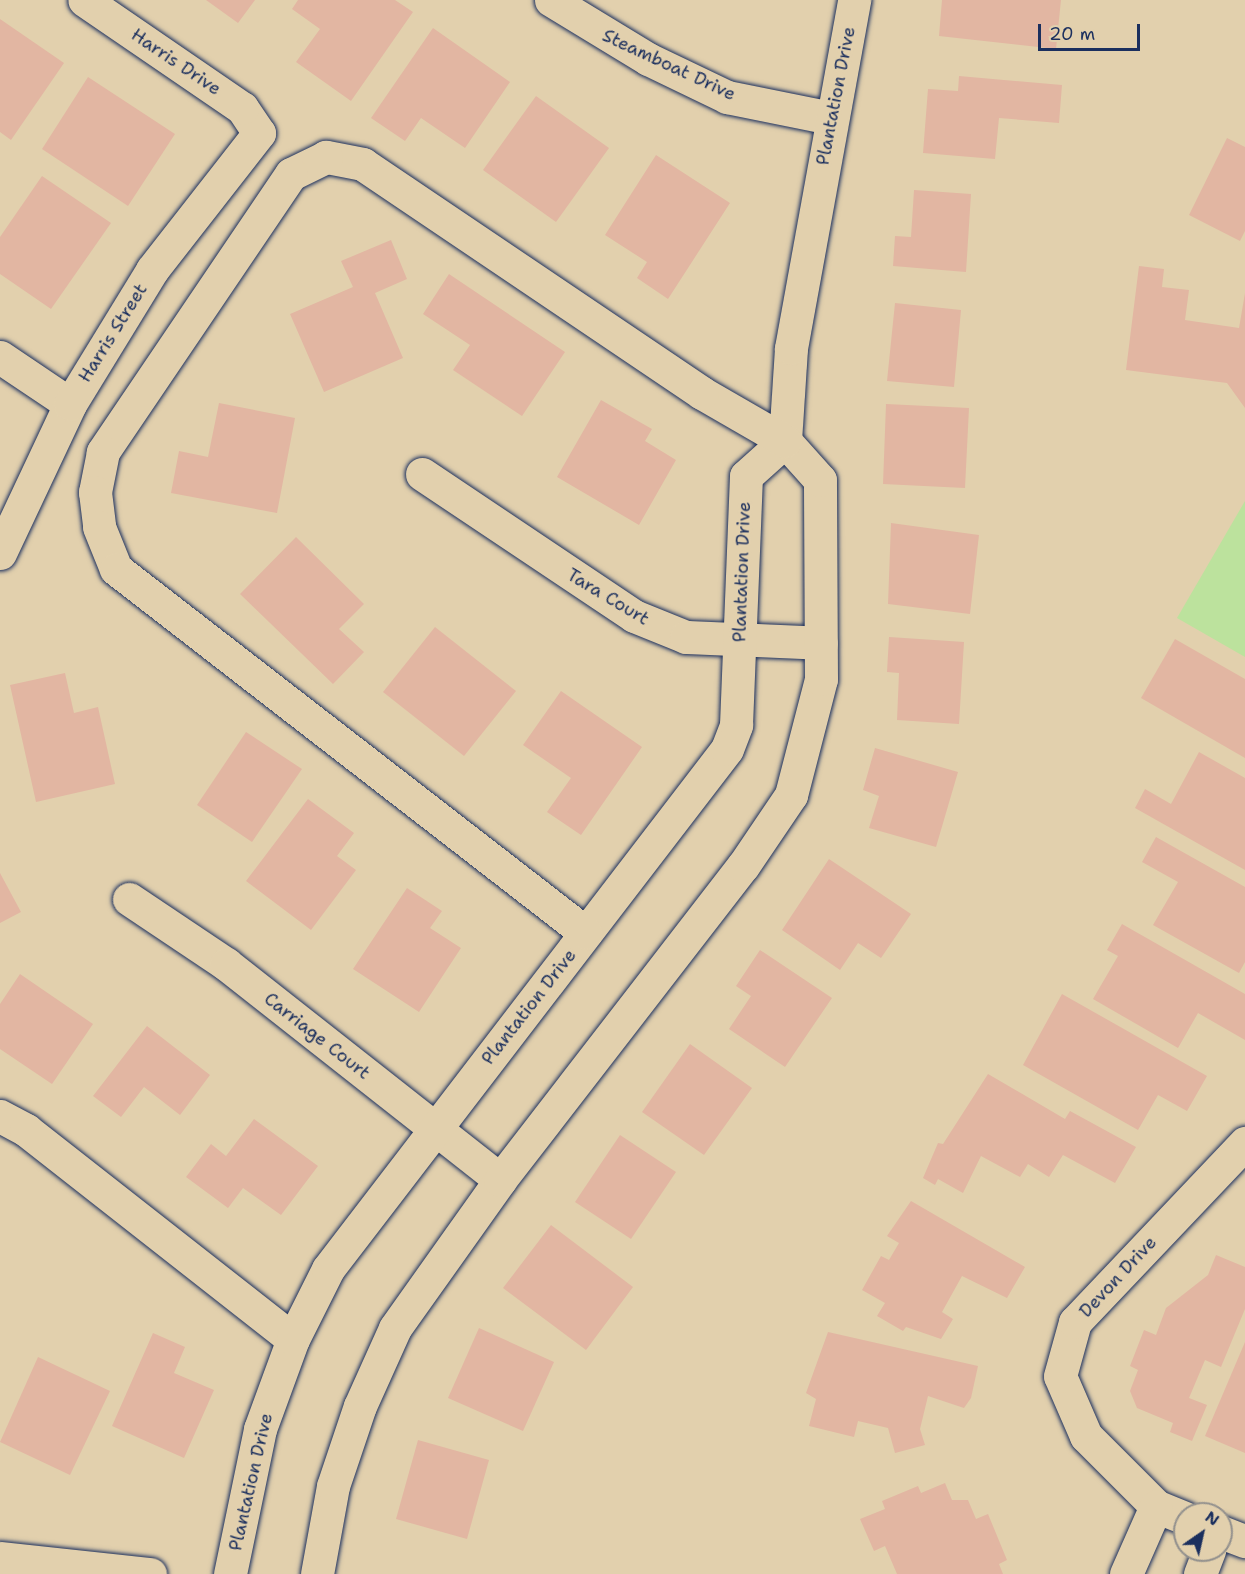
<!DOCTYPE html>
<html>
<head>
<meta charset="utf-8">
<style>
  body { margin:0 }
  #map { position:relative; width:1245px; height:1574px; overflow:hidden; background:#e2d0ad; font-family:"Shantell Sans",sans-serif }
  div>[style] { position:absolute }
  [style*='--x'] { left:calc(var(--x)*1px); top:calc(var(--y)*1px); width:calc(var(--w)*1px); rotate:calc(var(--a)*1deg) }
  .green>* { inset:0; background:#bce29d }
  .building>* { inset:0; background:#e2b6a2 }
  .roads { filter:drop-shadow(0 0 2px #1b2f5e) drop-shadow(0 0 2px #1b2f5e) }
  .minor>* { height:33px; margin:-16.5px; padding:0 16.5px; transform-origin:16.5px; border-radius:16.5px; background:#e2d0ad }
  span { translate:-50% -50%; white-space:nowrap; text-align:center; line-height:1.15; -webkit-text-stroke:5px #e2d0ad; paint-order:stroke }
  .street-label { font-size:18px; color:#1b2f5e }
  .north { position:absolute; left:1173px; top:1502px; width:60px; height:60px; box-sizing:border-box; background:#e2d0ad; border:2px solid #92908d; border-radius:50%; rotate:34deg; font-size:16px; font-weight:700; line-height:24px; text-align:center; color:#1b2f5e }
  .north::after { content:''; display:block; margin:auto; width:21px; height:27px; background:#1b2f5e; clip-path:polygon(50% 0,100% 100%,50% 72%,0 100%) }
  .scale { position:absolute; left:1038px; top:24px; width:102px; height:27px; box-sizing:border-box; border:3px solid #1b2f5e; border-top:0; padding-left:8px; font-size:18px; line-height:21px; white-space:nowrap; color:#1b2f5e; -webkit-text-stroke:4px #e2d0ad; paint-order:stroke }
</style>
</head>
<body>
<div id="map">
  <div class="green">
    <div style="clip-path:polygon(1245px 501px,1245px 657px,1177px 618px)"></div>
  </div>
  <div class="building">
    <div style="clip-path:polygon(206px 0,255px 0,238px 23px)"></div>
    <div style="clip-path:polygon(298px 0,395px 0,413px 12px,351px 101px,296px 62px,320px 29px,292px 9px)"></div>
    <div style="clip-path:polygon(942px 0,1061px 0,1056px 49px,939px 36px)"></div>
    <div style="clip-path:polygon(0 19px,64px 63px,11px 140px,0 132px)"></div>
    <div style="clip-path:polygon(433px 28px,510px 82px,465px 148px,421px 118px,405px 141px,371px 118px)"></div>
    <div style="clip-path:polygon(959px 76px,1062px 85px,1059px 123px,999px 118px,995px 159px,923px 153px,928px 89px,958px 91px)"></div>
    <div style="clip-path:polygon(88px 77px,175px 134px,128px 206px,42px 149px)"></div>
    <div style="clip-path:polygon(536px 96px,609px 148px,556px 222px,483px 170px)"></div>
    <div style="clip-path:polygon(1227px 138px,1245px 147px,1245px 231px,1240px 241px,1189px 215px)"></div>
    <div style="clip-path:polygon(656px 155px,730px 203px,668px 299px,637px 278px,647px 262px,605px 235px)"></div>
    <div style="clip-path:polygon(42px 176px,111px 223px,51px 309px,0 274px,0 237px)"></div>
    <div style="clip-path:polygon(914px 190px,971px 194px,966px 272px,893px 266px,895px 236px,911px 237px)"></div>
    <div style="clip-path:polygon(391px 240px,407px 279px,375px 293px,403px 358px,324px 392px,290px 314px,353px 287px,341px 261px)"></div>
    <div style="clip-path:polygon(1139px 266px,1164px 269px,1162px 287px,1189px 290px,1185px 320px,1239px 328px,1245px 293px,1245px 408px,1227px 383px,1126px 370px)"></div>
    <div style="clip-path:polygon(449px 274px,565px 352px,522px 416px,453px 370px,470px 345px,423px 314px)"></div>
    <div style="clip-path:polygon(895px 303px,961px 310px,954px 387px,887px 381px)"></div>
    <div style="clip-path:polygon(601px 400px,652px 429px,645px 441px,676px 460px,639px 525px,557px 477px)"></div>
    <div style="clip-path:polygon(219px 403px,295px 418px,277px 513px,171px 493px,179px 451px,208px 457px)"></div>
    <div style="clip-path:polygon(886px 404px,969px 408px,965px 488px,883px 484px)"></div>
    <div style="clip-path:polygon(891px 523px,979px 535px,970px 614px,888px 604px)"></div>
    <div style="clip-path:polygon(296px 537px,364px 604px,339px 629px,364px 652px,333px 684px,240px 594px)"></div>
    <div style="clip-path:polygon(435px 627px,516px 691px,464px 756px,383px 692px)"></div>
    <div style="clip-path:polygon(889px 637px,964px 642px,959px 724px,897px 720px,899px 673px,887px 672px)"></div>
    <div style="clip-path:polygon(1175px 639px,1245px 679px,1245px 758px,1141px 698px)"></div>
    <div style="clip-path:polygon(65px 673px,74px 713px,98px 707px,115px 784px,36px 802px,10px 685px)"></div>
    <div style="clip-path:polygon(561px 691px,642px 747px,581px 835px,547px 812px,571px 778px,523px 745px)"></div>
    <div style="clip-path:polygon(246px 732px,302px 769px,252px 842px,197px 805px)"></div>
    <div style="clip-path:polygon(875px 748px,958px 772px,936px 847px,869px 828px,879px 796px,863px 790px)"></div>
    <div style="clip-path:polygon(1199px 752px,1245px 778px,1245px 870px,1135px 808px,1145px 789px,1171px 804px)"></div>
    <div style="clip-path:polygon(308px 799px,354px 833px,337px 856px,356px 870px,311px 930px,246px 881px)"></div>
    <div style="clip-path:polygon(1156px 837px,1245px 887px,1245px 962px,1239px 973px,1153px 925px,1178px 882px,1142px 862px)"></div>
    <div style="clip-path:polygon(829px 859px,911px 914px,881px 958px,858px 943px,840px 970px,782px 930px)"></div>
    <div style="clip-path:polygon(0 873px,21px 912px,0 923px)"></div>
    <div style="clip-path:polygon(407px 888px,442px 911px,430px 928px,461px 948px,419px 1012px,353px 969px)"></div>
    <div style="clip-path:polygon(1122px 924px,1245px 994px,1245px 1040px,1198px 1013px,1178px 1048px,1093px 999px,1118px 956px,1107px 950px)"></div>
    <div style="clip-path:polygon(760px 950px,832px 998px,785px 1067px,729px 1029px,751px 996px,736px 986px)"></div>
    <div style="clip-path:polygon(20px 974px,93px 1024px,52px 1084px,0 1049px,0 1004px)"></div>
    <div style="clip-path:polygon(1062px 994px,1207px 1076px,1187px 1111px,1158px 1095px,1138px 1130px,1023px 1065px)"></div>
    <div style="clip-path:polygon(147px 1026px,210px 1075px,180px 1115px,144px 1087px,121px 1117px,93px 1096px)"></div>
    <div style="clip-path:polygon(690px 1044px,752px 1088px,704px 1155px,642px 1112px)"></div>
    <div style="clip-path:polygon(988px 1074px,1065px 1119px,1070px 1111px,1136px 1147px,1115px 1183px,1063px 1155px,1049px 1177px,1028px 1164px,1020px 1177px,981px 1156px,963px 1193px,938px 1179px,935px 1185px,923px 1178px,938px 1143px,943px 1144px)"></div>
    <div style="clip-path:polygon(254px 1119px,318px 1166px,281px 1215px,243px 1188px,228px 1208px,186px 1177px,211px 1144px,226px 1156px)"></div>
    <div style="clip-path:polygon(620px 1135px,676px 1172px,631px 1239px,575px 1202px)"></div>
    <div style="clip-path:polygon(911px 1201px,1025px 1267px,1007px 1298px,962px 1276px,942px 1312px,953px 1319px,941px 1339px,906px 1327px,903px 1331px,877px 1316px,885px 1303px,862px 1290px,881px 1256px,889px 1260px,899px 1243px,887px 1236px)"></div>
    <div style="clip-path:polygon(551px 1225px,633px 1287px,586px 1350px,503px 1288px)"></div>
    <div style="clip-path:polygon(1216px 1255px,1245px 1267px,1245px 1309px,1221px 1367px,1205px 1360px,1189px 1398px,1207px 1405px,1192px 1441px,1170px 1432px,1173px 1423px,1137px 1408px,1130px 1391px,1138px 1370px,1130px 1366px,1144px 1330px,1156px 1335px,1166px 1308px,1208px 1275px)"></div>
    <div style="clip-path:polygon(479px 1328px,554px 1362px,523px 1431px,448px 1398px)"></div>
    <div style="clip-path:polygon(828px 1332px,978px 1366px,971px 1398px,964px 1408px,928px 1396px,920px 1429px,925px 1445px,895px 1453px,888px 1428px,858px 1421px,854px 1437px,809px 1426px,816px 1399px,806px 1393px)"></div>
    <div style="clip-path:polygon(153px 1333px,185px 1347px,174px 1373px,214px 1390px,184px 1458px,112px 1426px)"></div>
    <div style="clip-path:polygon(1245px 1342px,1245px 1453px,1205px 1436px)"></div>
    <div style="clip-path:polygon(38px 1357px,110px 1391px,70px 1475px,0 1442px)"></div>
    <div style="clip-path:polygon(418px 1440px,489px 1460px,467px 1539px,396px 1519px)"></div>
    <div style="clip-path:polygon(945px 1483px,952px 1500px,968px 1500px,976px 1519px,988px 1514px,1007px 1560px,999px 1564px,1003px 1574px,1016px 1574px,897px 1574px,885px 1546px,874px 1551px,860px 1519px,885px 1509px,882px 1501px,918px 1486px,921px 1493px)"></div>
  </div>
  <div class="roads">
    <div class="minor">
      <div style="--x:551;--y:0;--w:114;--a:31.3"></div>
      <div style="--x:648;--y:59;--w:88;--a:25.7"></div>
      <div style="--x:727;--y:97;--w:106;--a:11.4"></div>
      <div style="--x:0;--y:357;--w:84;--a:33.9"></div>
      <div style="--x:422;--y:474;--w:255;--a:33.8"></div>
      <div style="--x:634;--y:616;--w:56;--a:22"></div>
      <div style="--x:686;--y:637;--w:135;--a:2.5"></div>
      <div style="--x:0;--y:553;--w:165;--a:-64.8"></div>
      <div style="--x:70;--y:404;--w:157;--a:-58.5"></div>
      <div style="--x:152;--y:270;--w:174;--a:-52"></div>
      <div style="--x:259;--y:133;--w:30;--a:-124"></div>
      <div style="--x:242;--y:108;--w:191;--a:-145.6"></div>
      <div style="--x:129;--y:899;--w:117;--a:33.8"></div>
      <div style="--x:226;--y:964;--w:349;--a:38.2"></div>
      <div style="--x:0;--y:1116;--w:30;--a:28"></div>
      <div style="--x:26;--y:1130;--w:339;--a:38.1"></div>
      <div style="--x:1185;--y:1518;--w:31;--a:-158"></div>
      <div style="--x:1156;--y:1506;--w:99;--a:-135"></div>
      <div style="--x:1086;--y:1436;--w:65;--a:-113.4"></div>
      <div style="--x:1060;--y:1376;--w:56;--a:-74.5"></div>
      <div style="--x:1075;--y:1322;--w:247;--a:-46.5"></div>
      <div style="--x:1221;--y:1532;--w:26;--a:21"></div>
      <div style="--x:0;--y:1558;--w:151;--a:6.1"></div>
      <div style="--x:230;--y:1574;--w:148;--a:-78.3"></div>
      <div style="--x:260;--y:1429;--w:96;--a:-69.9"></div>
      <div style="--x:293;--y:1339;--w:78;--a:-63.4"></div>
      <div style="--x:328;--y:1269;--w:655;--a:-52.5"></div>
      <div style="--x:727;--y:749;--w:26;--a:-69"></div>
      <div style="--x:736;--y:725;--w:249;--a:-87.7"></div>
      <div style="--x:746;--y:476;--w:52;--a:-41.9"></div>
      <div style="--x:785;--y:441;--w:93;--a:-86.3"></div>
      <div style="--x:791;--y:348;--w:354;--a:-79.7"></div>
      <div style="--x:317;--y:1574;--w:89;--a:-79.7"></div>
      <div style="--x:333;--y:1486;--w:84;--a:-71.4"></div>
      <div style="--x:360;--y:1406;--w:85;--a:-65.8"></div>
      <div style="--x:395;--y:1328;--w:181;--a:-54.6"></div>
      <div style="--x:500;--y:1180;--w:397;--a:-52.3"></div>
      <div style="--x:743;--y:866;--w:86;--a:-55.9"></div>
      <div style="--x:791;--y:795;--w:120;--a:-75.5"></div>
      <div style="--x:821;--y:679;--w:199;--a:-90.3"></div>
      <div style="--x:820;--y:480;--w:52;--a:-131.9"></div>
      <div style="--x:785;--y:441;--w:96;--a:-150"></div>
      <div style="--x:702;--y:393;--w:409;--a:-146"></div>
      <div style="--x:363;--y:164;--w:38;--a:-169"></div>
      <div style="--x:326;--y:157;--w:39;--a:154"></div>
      <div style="--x:291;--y:174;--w:336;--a:124.1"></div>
      <div style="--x:103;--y:452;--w:41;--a:101.3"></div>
      <div style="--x:95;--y:492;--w:35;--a:83"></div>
      <div style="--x:99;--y:527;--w:45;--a:68"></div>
      <div style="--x:116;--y:569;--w:594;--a:37.76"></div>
      <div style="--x:1126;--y:1574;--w:74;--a:-66.2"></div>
      <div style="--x:1200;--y:1574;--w:26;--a:-69"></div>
    </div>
  </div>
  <div class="street-label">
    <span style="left:176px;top:62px;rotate:34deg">Harris Drive</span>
    <span style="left:669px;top:65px;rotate:25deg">Steamboat Drive</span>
    <span style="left:836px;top:96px;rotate:-79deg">Plantation Drive</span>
    <span style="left:113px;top:333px;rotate:-58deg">Harris Street</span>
    <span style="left:742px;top:572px;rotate:-88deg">Plantation Drive</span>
    <span style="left:608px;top:597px;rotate:31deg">Tara Court</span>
    <span style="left:529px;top:1007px;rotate:-52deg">Plantation Drive</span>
    <span style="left:317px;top:1036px;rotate:38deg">Carriage Court</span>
    <span style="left:1118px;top:1277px;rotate:-47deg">Devon Drive</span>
    <span style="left:251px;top:1482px;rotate:-77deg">Plantation Drive</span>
  </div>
  <div class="north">N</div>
  <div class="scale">20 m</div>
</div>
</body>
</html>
